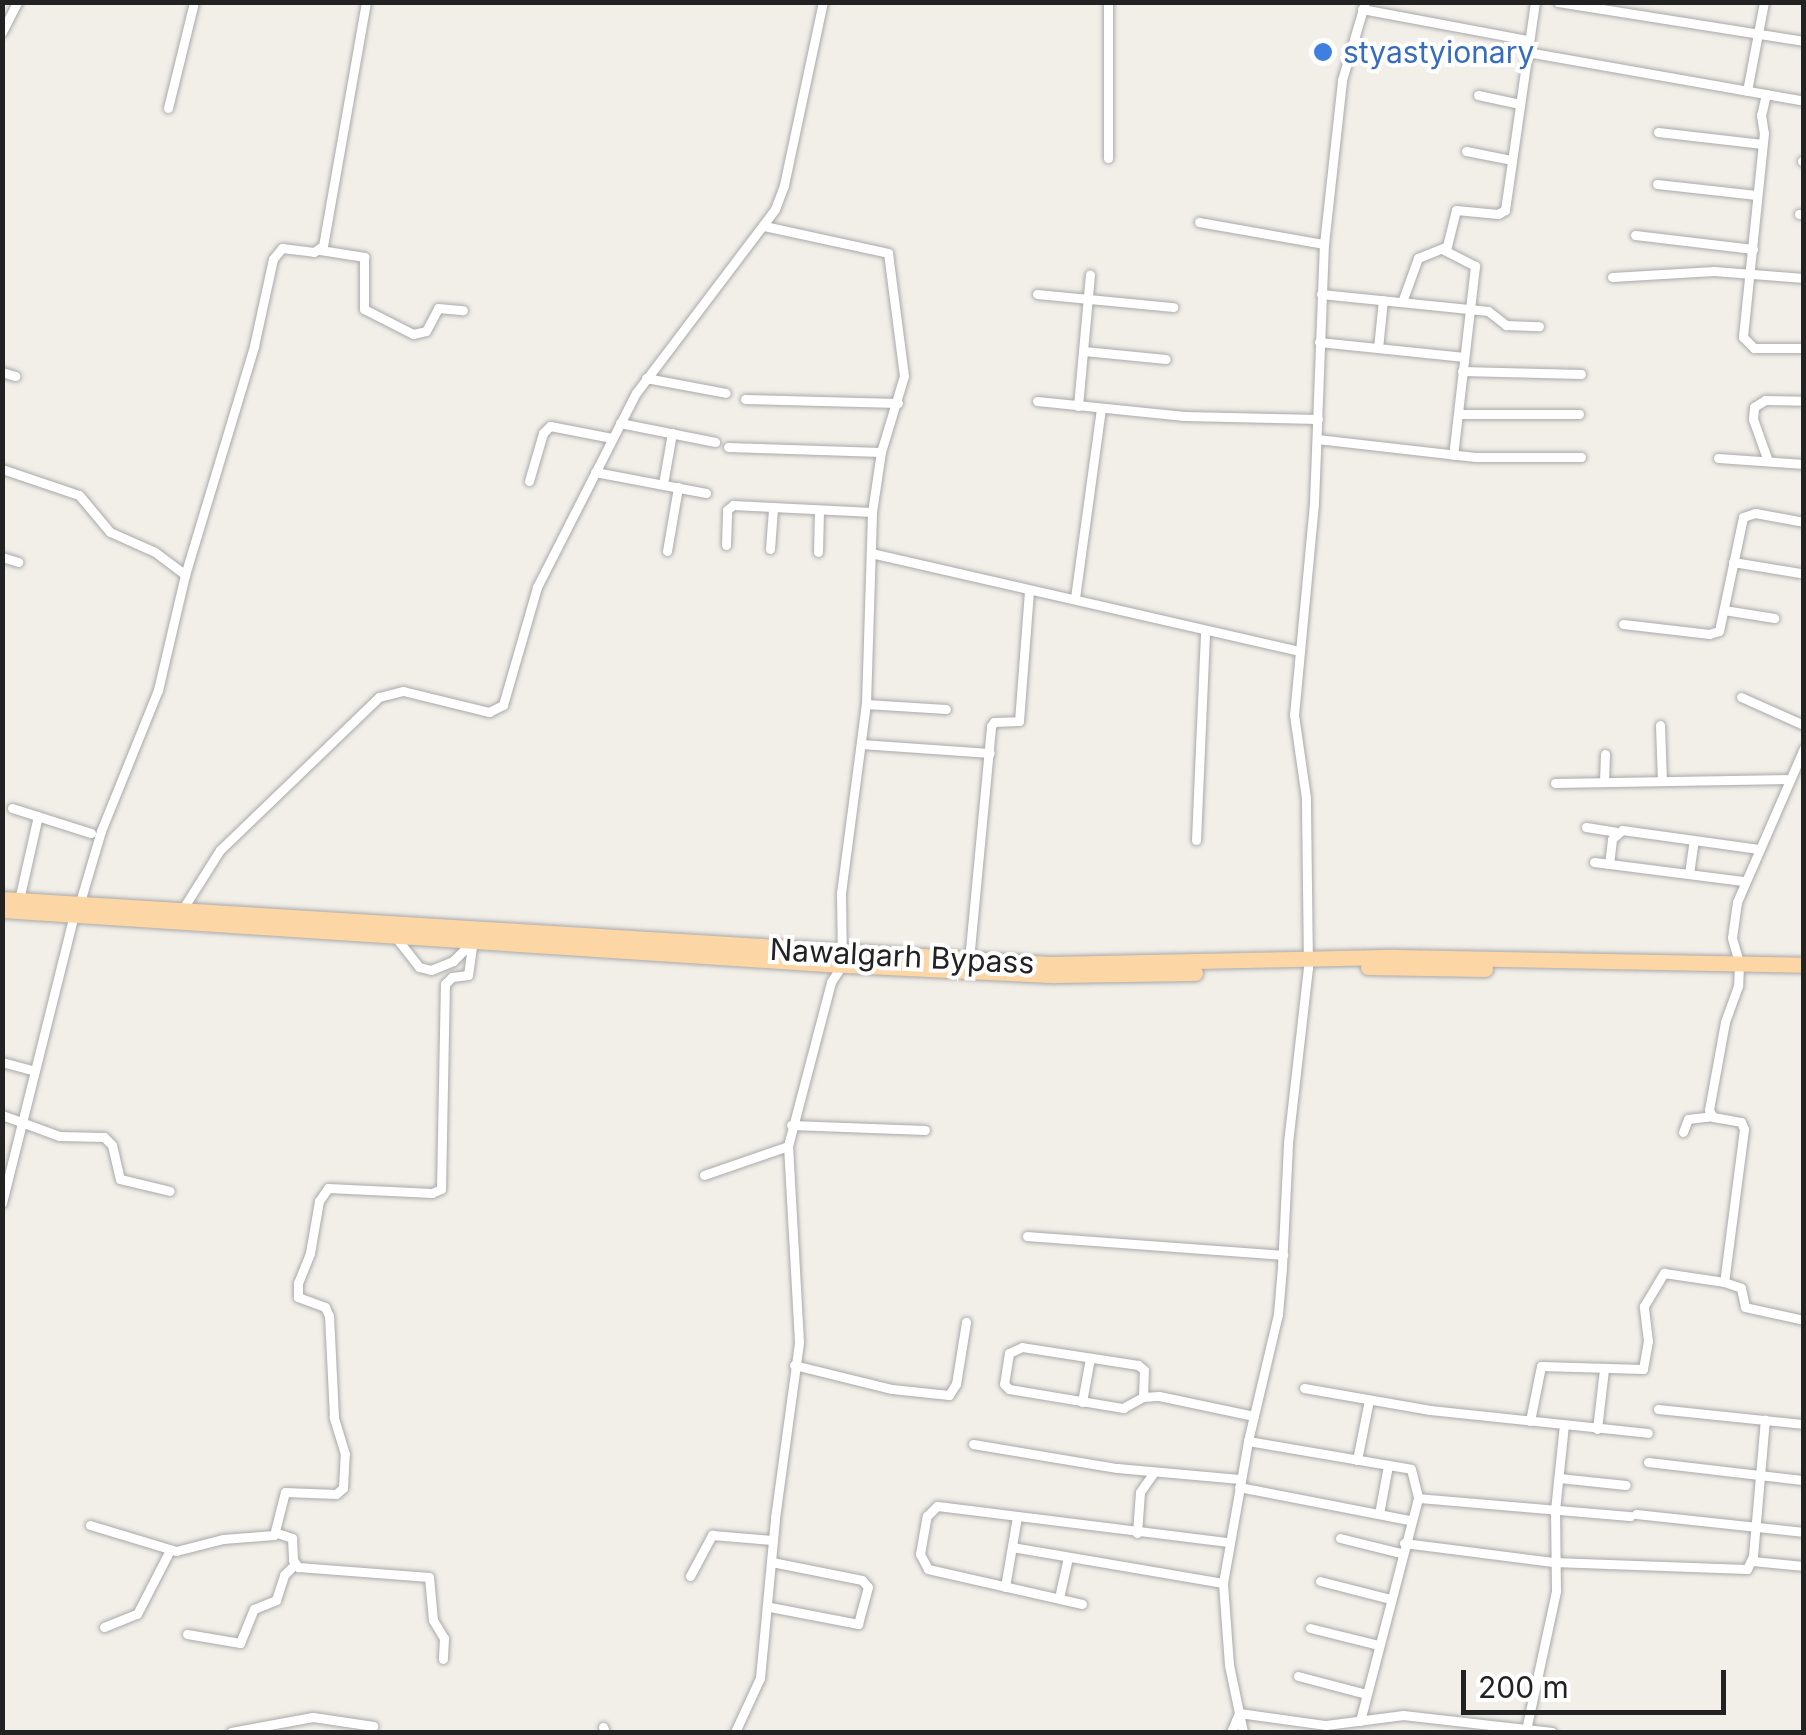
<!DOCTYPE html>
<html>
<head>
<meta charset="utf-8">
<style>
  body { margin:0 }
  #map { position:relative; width:1806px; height:1735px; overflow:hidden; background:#f2efe9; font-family:Inter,sans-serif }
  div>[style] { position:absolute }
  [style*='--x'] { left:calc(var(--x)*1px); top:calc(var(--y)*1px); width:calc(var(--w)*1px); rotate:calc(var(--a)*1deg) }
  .roads { filter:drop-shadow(0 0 2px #a9a9a9) drop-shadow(0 0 2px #a9a9a9) }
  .minor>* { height:9px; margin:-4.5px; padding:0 4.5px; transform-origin:4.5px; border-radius:4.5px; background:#fff }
  .primary>* { height:15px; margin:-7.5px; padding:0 7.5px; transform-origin:7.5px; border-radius:7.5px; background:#fcd6a4 }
  .dots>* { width:28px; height:28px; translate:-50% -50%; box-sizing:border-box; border:5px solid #fff; border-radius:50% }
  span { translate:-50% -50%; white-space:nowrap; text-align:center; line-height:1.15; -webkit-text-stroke:8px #fff; paint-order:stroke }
  .shop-label { font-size:30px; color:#366cbe }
  .left { translate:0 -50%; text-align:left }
  .street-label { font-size:30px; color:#222 }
  .frame { position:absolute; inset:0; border:5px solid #222; pointer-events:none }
  .scale { position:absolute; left:1461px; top:1670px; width:265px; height:45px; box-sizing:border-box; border:5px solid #222; border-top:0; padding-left:12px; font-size:30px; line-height:35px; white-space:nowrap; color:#222; -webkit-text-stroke:8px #fff; paint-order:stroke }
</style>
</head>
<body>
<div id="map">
  <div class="roads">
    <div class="minor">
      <div style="--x:1558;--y:2;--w:249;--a:9"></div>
      <div style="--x:1362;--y:9;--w:169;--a:10.6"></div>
      <div style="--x:2;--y:32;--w:34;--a:-63"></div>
      <div style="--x:1527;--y:52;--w:281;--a:10"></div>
      <div style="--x:1747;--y:91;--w:91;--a:-79.2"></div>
      <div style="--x:1766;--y:94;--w:22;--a:103"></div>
      <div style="--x:1761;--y:115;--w:18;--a:81"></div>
      <div style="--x:1764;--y:133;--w:205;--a:95.9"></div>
      <div style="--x:1743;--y:337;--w:16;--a:45"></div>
      <div style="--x:1754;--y:348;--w:50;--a:0"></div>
      <div style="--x:1478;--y:95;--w:43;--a:12.1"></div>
      <div style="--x:168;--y:108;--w:109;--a:-76.2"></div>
      <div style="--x:1658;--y:132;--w:105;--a:6.6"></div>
      <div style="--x:1466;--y:151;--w:47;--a:11.1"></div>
      <div style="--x:1108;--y:158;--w:156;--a:-90"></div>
      <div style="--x:1802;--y:161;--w:2;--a:0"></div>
      <div style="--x:1657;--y:184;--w:100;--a:6.3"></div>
      <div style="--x:1799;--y:214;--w:5;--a:0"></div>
      <div style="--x:1199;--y:222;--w:127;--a:10"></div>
      <div style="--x:1635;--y:235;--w:119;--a:6.8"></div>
      <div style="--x:320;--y:250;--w:45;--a:9"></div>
      <div style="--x:364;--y:257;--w:52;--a:90"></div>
      <div style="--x:364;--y:309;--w:55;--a:27"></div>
      <div style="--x:413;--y:334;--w:13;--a:-13"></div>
      <div style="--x:426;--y:331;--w:26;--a:-62"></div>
      <div style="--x:438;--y:308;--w:25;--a:5"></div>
      <div style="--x:1444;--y:250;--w:35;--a:27"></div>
      <div style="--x:1475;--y:266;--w:190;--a:96.6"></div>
      <div style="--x:1612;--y:277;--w:102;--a:-3.4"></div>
      <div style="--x:1714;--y:271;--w:90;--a:4.4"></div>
      <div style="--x:1037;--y:294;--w:137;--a:5.5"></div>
      <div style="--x:1321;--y:294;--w:168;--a:5.8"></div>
      <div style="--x:1488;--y:311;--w:23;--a:38"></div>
      <div style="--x:1506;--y:325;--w:33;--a:2"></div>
      <div style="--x:1402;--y:302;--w:47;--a:-70"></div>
      <div style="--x:1418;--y:258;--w:31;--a:-22"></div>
      <div style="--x:1447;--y:246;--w:37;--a:-76"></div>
      <div style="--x:1456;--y:210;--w:42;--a:5.4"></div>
      <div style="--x:1498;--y:214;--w:8;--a:-30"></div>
      <div style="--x:1505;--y:210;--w:210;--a:-81.8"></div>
      <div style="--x:1319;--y:342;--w:146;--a:5.9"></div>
      <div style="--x:1378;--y:348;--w:48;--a:-84.1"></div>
      <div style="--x:1084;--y:351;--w:82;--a:5.6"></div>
      <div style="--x:1462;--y:371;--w:119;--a:1.4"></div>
      <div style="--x:2;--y:372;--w:14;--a:17"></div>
      <div style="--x:646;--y:378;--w:81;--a:10.6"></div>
      <div style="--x:745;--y:399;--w:153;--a:1.5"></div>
      <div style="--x:1037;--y:401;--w:148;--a:5.8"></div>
      <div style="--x:1184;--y:416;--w:134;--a:1.3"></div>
      <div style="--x:1078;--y:406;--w:132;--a:-84.8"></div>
      <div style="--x:1458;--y:414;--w:121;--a:0"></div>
      <div style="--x:620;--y:423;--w:97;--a:11.3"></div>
      <div style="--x:1317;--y:439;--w:159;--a:6.5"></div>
      <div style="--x:1475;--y:457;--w:106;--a:0"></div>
      <div style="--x:728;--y:447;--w:153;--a:1.9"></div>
      <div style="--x:1718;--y:458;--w:86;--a:4"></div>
      <div style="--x:1768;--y:461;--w:45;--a:-109.7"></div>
      <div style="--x:1753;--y:419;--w:12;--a:-85"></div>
      <div style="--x:1754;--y:407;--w:13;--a:-32"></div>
      <div style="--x:1765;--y:400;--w:39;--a:1"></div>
      <div style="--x:2;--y:469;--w:81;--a:18.7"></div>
      <div style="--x:79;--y:495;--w:48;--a:50"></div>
      <div style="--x:110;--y:532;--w:49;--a:24"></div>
      <div style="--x:155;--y:552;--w:38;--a:37"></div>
      <div style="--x:595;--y:472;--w:113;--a:10.7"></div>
      <div style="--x:529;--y:481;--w:50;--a:-73.7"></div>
      <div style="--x:543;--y:433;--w:10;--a:-45"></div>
      <div style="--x:550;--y:426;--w:63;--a:11"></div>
      <div style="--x:663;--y:484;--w:52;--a:-80"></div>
      <div style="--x:726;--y:545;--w:35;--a:-88"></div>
      <div style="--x:727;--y:510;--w:8;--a:-40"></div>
      <div style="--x:733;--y:505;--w:139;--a:2.9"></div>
      <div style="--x:770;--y:549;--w:40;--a:-85.7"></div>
      <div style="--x:667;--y:551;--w:65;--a:-80.2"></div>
      <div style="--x:818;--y:552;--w:41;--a:-88.6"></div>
      <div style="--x:871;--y:553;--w:440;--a:12.9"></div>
      <div style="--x:2;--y:557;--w:17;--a:17"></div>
      <div style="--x:1733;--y:562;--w:68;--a:9.3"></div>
      <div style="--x:1075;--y:598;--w:191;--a:-82.2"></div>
      <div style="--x:1724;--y:610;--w:51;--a:9.1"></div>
      <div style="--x:1623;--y:624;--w:87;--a:6.6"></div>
      <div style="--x:1709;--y:634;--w:10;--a:-17"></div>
      <div style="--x:1719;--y:631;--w:116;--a:-78.1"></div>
      <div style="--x:1743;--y:517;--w:13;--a:-18"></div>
      <div style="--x:1755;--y:513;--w:50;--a:10.4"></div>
      <div style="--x:1741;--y:697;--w:69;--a:24"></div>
      <div style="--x:866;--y:704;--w:80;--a:3.6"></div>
      <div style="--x:1660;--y:725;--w:56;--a:88"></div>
      <div style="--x:861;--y:744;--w:129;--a:4"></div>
      <div style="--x:1804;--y:748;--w:168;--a:113.5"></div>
      <div style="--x:1737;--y:902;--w:36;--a:98"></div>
      <div style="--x:1732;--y:938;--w:26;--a:74"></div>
      <div style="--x:1739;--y:963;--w:23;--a:92"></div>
      <div style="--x:1738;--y:986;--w:38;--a:110"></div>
      <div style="--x:1725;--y:1022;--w:89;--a:100.3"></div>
      <div style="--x:1709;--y:1110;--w:8;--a:60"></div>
      <div style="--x:1713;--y:1117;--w:28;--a:10"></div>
      <div style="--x:1741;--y:1122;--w:8;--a:67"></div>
      <div style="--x:1744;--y:1129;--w:154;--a:97.4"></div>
      <div style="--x:1724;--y:1282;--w:18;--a:19"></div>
      <div style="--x:1741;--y:1288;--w:19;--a:78"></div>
      <div style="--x:1745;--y:1307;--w:60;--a:12.4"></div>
      <div style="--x:1604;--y:782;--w:28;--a:-88"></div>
      <div style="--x:1555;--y:783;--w:235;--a:-1"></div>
      <div style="--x:12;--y:808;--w:83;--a:17.6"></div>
      <div style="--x:1586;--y:827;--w:30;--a:9"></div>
      <div style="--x:1196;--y:840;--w:210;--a:-87.5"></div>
      <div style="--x:1594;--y:862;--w:150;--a:7.3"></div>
      <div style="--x:1609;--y:864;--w:25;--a:-83"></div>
      <div style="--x:1612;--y:839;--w:13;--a:-42"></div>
      <div style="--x:1622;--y:830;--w:138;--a:7.9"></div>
      <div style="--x:1689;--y:874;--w:34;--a:-82"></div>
      <div style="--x:19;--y:900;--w:86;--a:-77.3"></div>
      <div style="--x:80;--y:902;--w:74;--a:-73.5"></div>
      <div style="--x:101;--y:831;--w:152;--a:-68"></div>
      <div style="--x:158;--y:690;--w:118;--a:-76.8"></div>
      <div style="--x:185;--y:575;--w:239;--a:-73.2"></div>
      <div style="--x:254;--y:346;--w:89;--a:-77.7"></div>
      <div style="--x:273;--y:259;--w:14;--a:-51"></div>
      <div style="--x:282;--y:248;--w:32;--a:7"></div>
      <div style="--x:314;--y:252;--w:11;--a:-34"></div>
      <div style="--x:323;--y:246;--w:248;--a:-80"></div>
      <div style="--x:182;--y:910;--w:71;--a:-57.7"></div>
      <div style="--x:220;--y:850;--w:221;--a:-43.9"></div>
      <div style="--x:379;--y:697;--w:25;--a:-14"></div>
      <div style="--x:403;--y:691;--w:89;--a:13.7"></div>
      <div style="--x:489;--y:712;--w:16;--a:-27"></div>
      <div style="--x:503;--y:705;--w:123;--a:-73.9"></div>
      <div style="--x:537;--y:587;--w:218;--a:-63"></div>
      <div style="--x:636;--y:393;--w:231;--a:-52.9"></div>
      <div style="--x:775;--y:209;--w:26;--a:-69"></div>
      <div style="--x:784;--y:185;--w:187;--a:-78"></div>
      <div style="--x:394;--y:935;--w:41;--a:52"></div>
      <div style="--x:419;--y:967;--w:12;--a:14"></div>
      <div style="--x:431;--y:970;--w:24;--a:-22"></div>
      <div style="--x:453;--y:961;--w:25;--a:-45"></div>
      <div style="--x:969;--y:960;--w:235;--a:-84.6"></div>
      <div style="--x:991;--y:726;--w:5;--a:-53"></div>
      <div style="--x:994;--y:722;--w:25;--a:-2"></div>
      <div style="--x:1019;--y:721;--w:131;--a:-85.6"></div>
      <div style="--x:2;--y:1062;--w:34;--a:15"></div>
      <div style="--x:2;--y:1115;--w:61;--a:20.2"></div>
      <div style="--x:59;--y:1136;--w:45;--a:1.3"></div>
      <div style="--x:104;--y:1137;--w:11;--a:45"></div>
      <div style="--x:112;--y:1145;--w:35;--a:77"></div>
      <div style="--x:120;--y:1179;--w:51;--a:13.5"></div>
      <div style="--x:791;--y:1125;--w:134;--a:2.1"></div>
      <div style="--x:1683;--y:1132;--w:14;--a:-69"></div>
      <div style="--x:1688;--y:1119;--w:23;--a:-7"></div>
      <div style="--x:704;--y:1175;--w:89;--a:-19"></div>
      <div style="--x:2;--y:1203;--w:297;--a:-76"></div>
      <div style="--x:1027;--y:1236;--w:257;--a:4.2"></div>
      <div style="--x:794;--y:1365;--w:101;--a:13.8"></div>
      <div style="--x:892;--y:1389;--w:57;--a:6"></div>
      <div style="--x:949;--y:1395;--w:13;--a:-58"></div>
      <div style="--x:956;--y:1384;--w:63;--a:-80.8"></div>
      <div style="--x:1304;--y:1388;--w:128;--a:9.9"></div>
      <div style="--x:1430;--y:1410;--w:219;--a:6"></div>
      <div style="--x:1143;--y:1397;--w:27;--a:-88"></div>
      <div style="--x:1144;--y:1370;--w:8;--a:-140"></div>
      <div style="--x:1138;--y:1365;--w:117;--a:-171.2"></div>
      <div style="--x:1022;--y:1347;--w:14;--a:155"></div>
      <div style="--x:1009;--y:1353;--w:31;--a:99"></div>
      <div style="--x:1004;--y:1384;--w:7;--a:45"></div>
      <div style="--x:1009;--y:1389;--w:116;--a:9.5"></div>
      <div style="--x:1123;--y:1408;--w:23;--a:-29"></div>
      <div style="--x:1143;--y:1397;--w:16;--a:-4"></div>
      <div style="--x:1159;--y:1396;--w:97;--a:11.9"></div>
      <div style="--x:1082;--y:1402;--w:45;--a:-79.7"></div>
      <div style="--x:1658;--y:1409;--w:147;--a:5.9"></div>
      <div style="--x:1530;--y:1421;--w:56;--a:-78.7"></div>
      <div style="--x:1541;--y:1366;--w:102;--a:1.7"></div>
      <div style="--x:1643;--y:1369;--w:28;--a:-80"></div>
      <div style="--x:1648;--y:1341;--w:35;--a:-97"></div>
      <div style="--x:1644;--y:1306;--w:39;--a:-59"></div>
      <div style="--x:1664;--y:1273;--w:61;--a:8.5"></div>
      <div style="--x:1597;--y:1429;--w:60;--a:-83.3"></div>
      <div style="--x:1248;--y:1441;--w:165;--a:9.7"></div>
      <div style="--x:1411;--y:1469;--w:30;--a:76"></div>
      <div style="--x:973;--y:1444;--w:146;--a:9.5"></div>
      <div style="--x:1117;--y:1468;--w:123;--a:5.1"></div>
      <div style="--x:1357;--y:1460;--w:61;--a:-78.7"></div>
      <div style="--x:1648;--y:1462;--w:155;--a:6.7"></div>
      <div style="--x:1559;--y:1478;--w:67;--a:6"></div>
      <div style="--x:1239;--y:1487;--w:173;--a:11"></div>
      <div style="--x:1379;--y:1514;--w:50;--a:-79.6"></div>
      <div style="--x:1636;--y:1514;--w:169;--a:6.1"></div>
      <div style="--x:90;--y:1525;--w:90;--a:16.8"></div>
      <div style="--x:176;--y:1551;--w:49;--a:-14.3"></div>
      <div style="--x:223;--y:1539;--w:51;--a:-4.5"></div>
      <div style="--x:274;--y:1535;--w:44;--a:-75.7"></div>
      <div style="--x:285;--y:1492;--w:51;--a:2.2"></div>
      <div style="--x:336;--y:1494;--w:9;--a:-41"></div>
      <div style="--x:343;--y:1488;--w:34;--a:-87"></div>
      <div style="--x:345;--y:1454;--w:39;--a:-107"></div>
      <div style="--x:334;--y:1417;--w:101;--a:-92.8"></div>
      <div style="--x:329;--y:1316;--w:10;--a:-114"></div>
      <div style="--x:325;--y:1307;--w:29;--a:-160"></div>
      <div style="--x:298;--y:1297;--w:14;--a:-90"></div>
      <div style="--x:298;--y:1283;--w:32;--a:-68"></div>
      <div style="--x:310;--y:1253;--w:53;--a:-80.2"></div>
      <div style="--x:319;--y:1201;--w:16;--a:-55"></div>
      <div style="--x:328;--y:1188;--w:104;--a:2.8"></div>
      <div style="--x:432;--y:1193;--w:10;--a:-24"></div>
      <div style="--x:441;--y:1189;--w:205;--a:-88.9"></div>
      <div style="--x:445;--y:984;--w:10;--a:-45"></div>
      <div style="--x:452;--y:977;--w:16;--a:-7"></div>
      <div style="--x:468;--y:975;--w:34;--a:-82"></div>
      <div style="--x:277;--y:1533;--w:16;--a:18"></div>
      <div style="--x:292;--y:1538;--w:22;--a:87"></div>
      <div style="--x:293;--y:1560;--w:9;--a:54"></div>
      <div style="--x:298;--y:1567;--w:131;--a:4.4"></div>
      <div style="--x:429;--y:1577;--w:43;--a:84.7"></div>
      <div style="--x:433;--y:1620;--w:21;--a:59"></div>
      <div style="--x:444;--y:1638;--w:21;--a:93"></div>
      <div style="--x:1137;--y:1533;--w:41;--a:-85.8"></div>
      <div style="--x:1140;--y:1492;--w:24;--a:-55"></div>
      <div style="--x:1340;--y:1538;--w:63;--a:13.8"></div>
      <div style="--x:1404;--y:1543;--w:150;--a:7.3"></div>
      <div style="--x:1553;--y:1562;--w:194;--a:2.1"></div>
      <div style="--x:1747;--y:1569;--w:14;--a:-65"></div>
      <div style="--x:1753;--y:1556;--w:137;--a:-85"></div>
      <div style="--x:1012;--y:1547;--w:214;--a:9.7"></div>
      <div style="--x:1752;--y:1561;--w:52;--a:5.5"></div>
      <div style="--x:690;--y:1576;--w:47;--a:-61.8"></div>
      <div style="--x:712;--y:1535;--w:60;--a:4.8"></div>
      <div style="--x:1320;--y:1581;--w:72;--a:14.4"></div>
      <div style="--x:1005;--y:1587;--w:71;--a:-80.3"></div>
      <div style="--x:1059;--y:1598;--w:42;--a:-77.6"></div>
      <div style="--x:1082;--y:1604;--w:158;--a:-167.2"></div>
      <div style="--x:928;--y:1569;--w:17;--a:-118"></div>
      <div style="--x:920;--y:1554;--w:39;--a:-80"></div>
      <div style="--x:927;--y:1516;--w:14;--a:-45"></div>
      <div style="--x:937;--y:1506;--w:9;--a:6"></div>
      <div style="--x:946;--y:1507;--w:284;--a:7.1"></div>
      <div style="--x:770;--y:1607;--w:90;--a:10.9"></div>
      <div style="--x:858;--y:1624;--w:38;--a:-75"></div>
      <div style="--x:868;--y:1587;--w:9;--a:-131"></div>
      <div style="--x:862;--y:1580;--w:92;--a:-168.7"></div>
      <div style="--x:104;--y:1627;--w:35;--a:-22"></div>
      <div style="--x:137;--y:1614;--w:72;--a:-62.7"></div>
      <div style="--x:1310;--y:1628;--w:70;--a:14"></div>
      <div style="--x:187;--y:1634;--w:54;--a:9.6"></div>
      <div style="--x:240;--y:1643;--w:37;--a:-68"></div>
      <div style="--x:254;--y:1609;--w:24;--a:-22"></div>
      <div style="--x:276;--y:1600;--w:26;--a:-72"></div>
      <div style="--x:284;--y:1575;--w:14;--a:-45"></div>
      <div style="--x:1298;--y:1676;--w:70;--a:14.8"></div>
      <div style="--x:1360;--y:1721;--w:230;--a:-75.4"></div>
      <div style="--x:1418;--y:1498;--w:213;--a:4.9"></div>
      <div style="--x:603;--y:1727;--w:5;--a:68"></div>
      <div style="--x:1526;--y:1730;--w:142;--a:-77.8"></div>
      <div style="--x:1556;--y:1591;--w:81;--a:-90.7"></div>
      <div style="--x:1555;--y:1510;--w:85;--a:-84"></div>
      <div style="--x:231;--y:1732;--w:83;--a:-10.4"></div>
      <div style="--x:313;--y:1717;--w:61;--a:8.5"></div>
      <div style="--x:735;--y:1732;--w:60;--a:-65.2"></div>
      <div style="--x:760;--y:1678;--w:161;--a:-84.6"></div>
      <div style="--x:775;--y:1518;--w:178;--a:-82.2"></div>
      <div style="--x:799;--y:1342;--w:196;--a:-93.2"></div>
      <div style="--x:788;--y:1146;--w:170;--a:-75.3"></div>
      <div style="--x:831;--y:982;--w:20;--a:-57"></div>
      <div style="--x:842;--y:965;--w:72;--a:-90.8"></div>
      <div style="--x:841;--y:893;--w:191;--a:-82.5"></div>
      <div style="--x:866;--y:704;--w:192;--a:-88.2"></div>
      <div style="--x:872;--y:512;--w:61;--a:-81.5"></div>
      <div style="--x:881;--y:452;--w:79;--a:-73.2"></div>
      <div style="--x:904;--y:376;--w:124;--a:-97.4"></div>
      <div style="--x:888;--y:253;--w:127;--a:-167.7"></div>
      <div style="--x:1231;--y:1732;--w:21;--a:-67"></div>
      <div style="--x:1239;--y:1713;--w:88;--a:7.9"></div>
      <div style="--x:1326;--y:1725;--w:78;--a:-7.4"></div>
      <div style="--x:1403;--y:1715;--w:150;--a:6.5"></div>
      <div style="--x:1243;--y:1732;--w:68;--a:-101.8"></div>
      <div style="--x:1229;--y:1665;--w:82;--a:-94.2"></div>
      <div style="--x:1223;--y:1583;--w:144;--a:-80"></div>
      <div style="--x:1248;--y:1441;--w:130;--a:-76.7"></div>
      <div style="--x:1278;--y:1314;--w:47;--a:-85.1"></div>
      <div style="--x:1282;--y:1267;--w:124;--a:-87.2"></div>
      <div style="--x:1288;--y:1143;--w:176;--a:-83.5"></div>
      <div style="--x:1308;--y:968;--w:170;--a:-90.7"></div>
      <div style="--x:1306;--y:798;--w:84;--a:-98.2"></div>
      <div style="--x:1294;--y:715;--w:213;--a:-84.6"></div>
      <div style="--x:1314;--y:503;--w:259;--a:-87.8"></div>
      <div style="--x:1324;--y:244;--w:165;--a:-83.7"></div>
      <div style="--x:1342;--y:80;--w:81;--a:-73.6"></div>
    </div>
    <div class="primary">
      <div style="--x:2;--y:899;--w:1050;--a:3.55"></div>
      <div style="--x:1050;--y:964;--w:346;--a:-1.2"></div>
      <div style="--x:1396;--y:957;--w:408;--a:1.1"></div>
      <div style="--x:2;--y:910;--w:826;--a:3.75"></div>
      <div style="--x:826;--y:964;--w:229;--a:2.8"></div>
      <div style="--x:1055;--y:975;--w:140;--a:-0.8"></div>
      <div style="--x:1368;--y:967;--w:117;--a:1"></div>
    </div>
  </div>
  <div class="dots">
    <div style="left:1323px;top:52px;background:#3f7fe0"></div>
  </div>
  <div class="shop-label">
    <span class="left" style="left:1343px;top:52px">styastyionary</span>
  </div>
  <div class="street-label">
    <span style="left:902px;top:956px;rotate:3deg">Nawalgarh Bypass</span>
  </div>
  <div class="frame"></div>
  <div class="scale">200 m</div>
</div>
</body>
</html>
